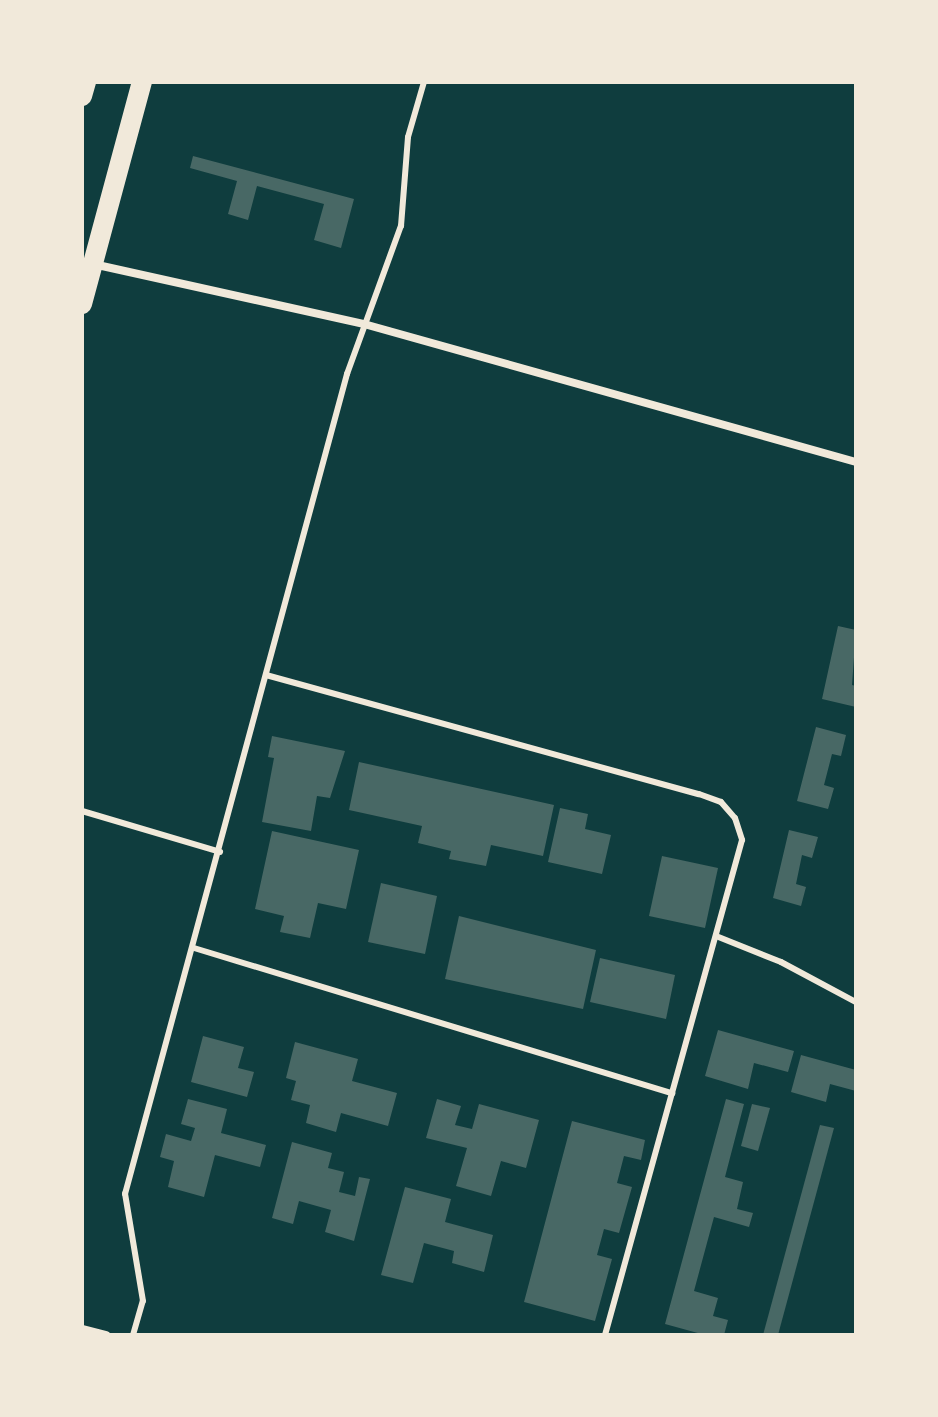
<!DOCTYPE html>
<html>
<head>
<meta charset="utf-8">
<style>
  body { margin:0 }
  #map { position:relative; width:938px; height:1417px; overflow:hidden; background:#0f3d3e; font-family:Quicksand,sans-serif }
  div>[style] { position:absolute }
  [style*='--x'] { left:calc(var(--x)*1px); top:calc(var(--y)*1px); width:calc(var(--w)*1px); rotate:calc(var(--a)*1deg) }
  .building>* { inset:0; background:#486865 }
  .service>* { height:6px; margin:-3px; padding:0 3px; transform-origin:3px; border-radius:3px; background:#f1e9da }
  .minor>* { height:8px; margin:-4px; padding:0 4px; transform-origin:4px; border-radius:4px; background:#f1e9da }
  .primary>* { height:20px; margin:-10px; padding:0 10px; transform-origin:10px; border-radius:10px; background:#f1e9da }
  span { translate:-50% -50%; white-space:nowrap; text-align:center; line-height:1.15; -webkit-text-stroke:8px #f1e9da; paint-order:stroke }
  .frame { position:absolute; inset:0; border:84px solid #f1e9da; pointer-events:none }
</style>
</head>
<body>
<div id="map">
  <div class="building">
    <div style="clip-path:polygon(193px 156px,354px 199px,341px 248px,314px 240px,324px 204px,257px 186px,248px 220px,228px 214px,237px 181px,190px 168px)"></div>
    <div style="clip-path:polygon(838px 626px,856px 630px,852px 685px,856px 686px,856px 707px,822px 699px)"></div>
    <div style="clip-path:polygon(816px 727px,846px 735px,841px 756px,832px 754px,824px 785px,834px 788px,828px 809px,797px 801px)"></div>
    <div style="clip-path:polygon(272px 736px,345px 751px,330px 798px,317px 796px,311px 831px,262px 822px,274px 758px,268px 757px)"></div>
    <div style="clip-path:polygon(359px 762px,554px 805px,543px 856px,491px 845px,486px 866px,449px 859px,451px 851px,418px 843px,422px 826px,349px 810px)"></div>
    <div style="clip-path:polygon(560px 808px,588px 814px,585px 829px,611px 835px,602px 874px,548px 862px)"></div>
    <div style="clip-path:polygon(789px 830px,818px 837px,812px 858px,802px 855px,796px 884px,806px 887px,801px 906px,773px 898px)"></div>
    <div style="clip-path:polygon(272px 831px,359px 850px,346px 909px,318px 903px,310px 938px,280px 932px,284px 916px,255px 909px)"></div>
    <div style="clip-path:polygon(662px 856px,718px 868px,705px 928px,649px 916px)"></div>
    <div style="clip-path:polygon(381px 883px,437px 896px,425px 954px,368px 942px)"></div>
    <div style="clip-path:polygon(459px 916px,596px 950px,583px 1009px,445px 979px)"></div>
    <div style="clip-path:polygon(600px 958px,675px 975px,666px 1019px,590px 1002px)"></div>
    <div style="clip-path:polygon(718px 1030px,794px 1051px,788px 1072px,754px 1063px,748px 1089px,705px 1076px)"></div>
    <div style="clip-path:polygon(203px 1036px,244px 1047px,238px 1068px,254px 1072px,247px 1097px,191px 1082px)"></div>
    <div style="clip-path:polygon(295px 1042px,358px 1059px,352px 1081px,397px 1093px,388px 1126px,341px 1113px,336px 1132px,306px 1123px,310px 1105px,291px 1100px,296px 1081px,286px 1078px)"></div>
    <div style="clip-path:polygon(801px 1055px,856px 1070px,856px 1091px,830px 1084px,826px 1102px,791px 1092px)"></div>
    <div style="clip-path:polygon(188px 1099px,227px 1109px,221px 1133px,266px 1145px,260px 1167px,215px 1155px,204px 1197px,168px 1187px,174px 1161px,160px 1157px,166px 1134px,191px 1141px,195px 1128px,181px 1124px)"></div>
    <div style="clip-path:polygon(437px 1099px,461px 1106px,455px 1125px,472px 1129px,479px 1104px,539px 1120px,526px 1168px,501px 1161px,491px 1196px,456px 1186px,467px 1148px,426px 1138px)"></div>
    <div style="clip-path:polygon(726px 1099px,744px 1104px,725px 1177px,743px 1182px,737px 1209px,753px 1213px,749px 1227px,714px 1217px,694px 1291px,718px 1298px,713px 1316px,728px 1320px,724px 1335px,705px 1335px,665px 1324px)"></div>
    <div style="clip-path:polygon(752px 1104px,770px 1108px,758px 1151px,741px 1146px)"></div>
    <div style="clip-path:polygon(572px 1121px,645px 1140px,641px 1160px,624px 1156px,617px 1183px,632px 1187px,619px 1233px,604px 1229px,597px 1255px,612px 1259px,595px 1321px,524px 1302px)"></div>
    <div style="clip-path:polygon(820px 1125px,834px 1128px,778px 1335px,763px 1335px)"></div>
    <div style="clip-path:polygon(292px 1142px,332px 1153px,328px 1168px,344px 1172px,339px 1192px,355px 1196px,359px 1177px,370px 1179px,354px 1241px,325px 1232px,331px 1210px,299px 1201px,293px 1224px,272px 1218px)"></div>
    <div style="clip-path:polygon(405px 1187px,451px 1199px,445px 1222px,493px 1235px,484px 1272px,452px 1263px,454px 1251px,424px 1243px,413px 1283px,381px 1275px)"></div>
  </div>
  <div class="service">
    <div style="--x:266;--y:675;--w:449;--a:15.4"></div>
    <div style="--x:699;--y:794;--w:23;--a:20"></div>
    <div style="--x:721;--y:802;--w:21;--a:49"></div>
    <div style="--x:735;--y:818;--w:23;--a:72"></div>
    <div style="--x:742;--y:840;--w:514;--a:105.47"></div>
    <div style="--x:82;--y:811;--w:144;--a:16.5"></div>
    <div style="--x:716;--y:936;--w:70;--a:21.8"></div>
    <div style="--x:781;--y:962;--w:85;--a:28.1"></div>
    <div style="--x:194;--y:948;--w:500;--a:16.9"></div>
    <div style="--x:133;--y:1335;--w:35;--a:-74"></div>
    <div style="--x:143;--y:1301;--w:109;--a:-99.5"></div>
    <div style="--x:125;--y:1194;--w:850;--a:-74.85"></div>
    <div style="--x:347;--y:374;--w:158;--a:-70"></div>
    <div style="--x:401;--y:226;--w:89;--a:-85.5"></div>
    <div style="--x:408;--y:137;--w:57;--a:-73.8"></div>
  </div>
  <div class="minor">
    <div style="--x:93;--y:264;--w:278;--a:12.5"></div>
    <div style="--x:364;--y:324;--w:511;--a:15.67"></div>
    <div style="--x:82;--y:1329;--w:25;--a:14"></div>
  </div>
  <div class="primary">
    <div style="--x:82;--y:96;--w:15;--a:-74"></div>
    <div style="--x:82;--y:304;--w:230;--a:-74.9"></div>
  </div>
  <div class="frame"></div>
</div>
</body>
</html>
